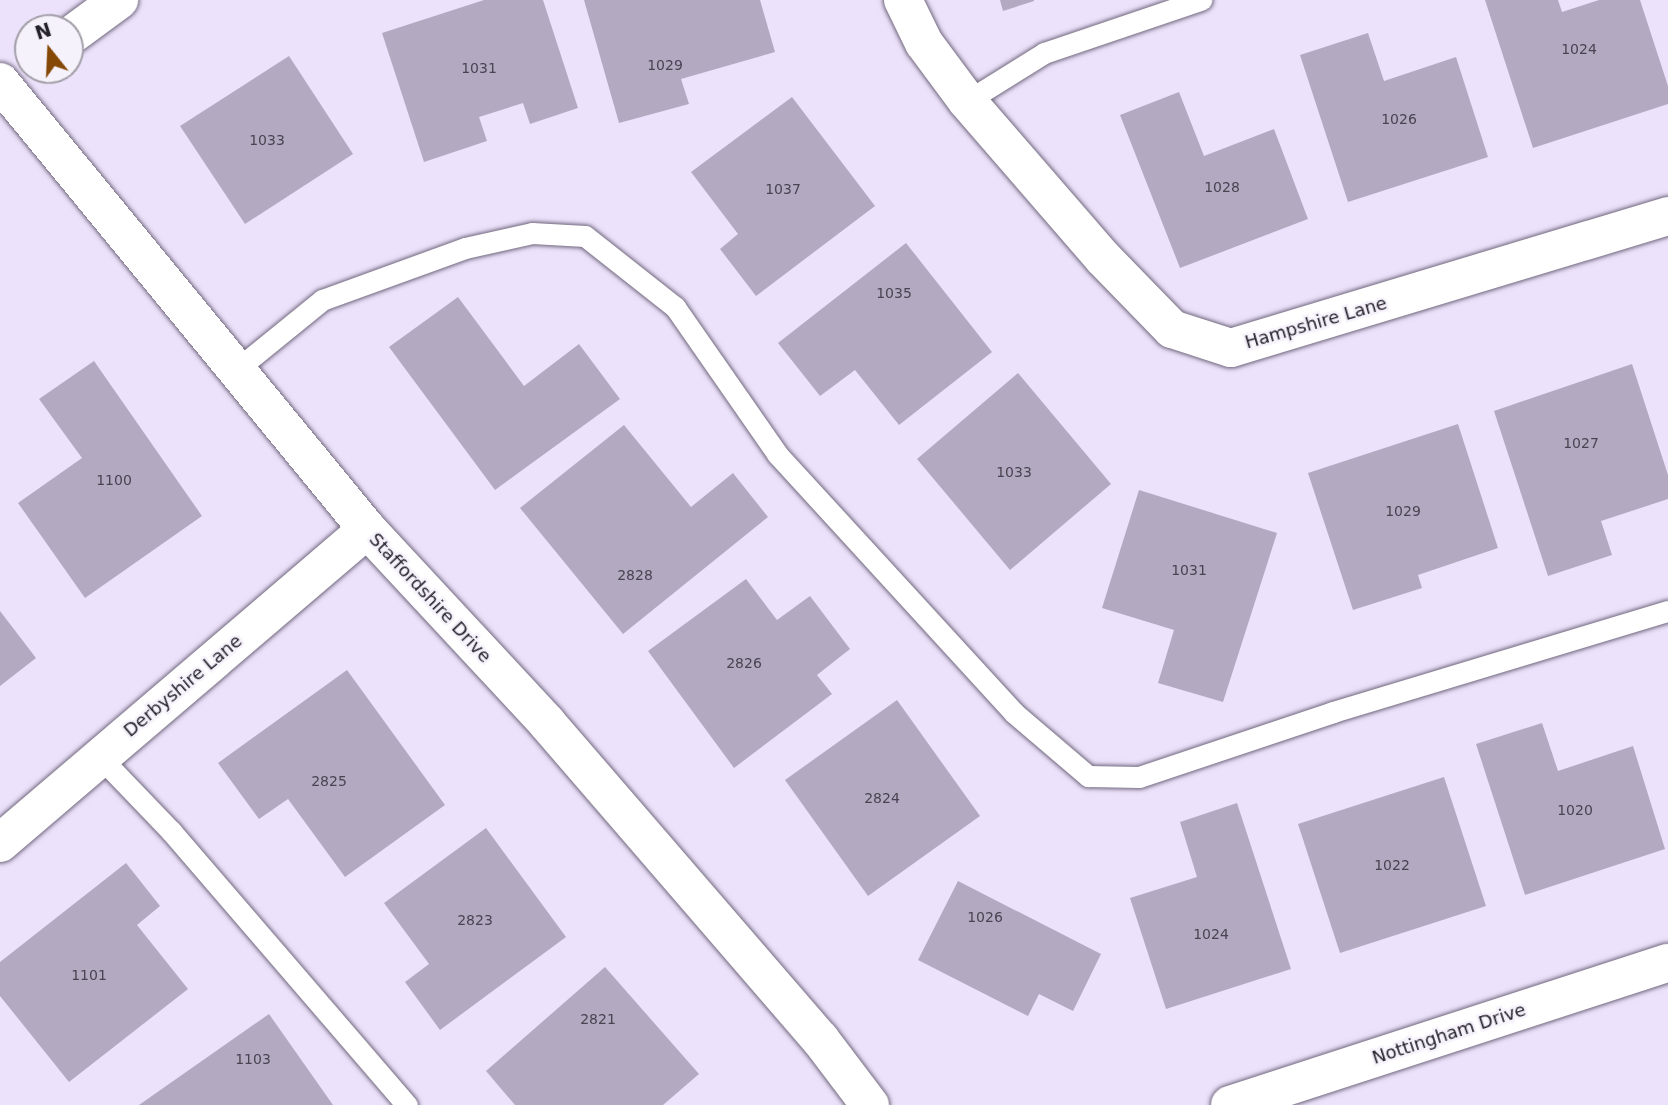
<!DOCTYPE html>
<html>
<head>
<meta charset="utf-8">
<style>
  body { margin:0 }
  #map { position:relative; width:1668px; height:1105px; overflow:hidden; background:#ece2fb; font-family:"DejaVu Sans",sans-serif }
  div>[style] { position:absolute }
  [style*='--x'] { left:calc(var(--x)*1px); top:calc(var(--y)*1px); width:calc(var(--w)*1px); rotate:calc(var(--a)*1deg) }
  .building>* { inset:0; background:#b3aac2 }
  .roads { filter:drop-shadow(0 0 2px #71687e) drop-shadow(0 0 2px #71687e) }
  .lane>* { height:21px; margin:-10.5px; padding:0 10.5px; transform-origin:10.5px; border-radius:10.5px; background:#fff }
  .street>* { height:38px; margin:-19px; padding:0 19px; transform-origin:19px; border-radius:19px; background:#fff }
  span { translate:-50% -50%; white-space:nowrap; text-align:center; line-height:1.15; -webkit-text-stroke:5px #f6f2fc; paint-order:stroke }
  .number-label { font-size:14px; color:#494451 }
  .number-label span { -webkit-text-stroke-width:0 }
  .street-label { font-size:18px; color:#26222b }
  .north { position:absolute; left:14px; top:14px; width:70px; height:70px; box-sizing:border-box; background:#f6f2fc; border:2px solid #a39fa8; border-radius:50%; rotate:342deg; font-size:19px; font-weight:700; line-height:28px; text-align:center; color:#26222b }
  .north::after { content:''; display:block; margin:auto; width:24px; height:32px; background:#854807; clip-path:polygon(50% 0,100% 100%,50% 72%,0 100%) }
</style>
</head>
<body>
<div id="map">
  <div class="building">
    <div style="clip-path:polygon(484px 0,543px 0,578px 108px,530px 124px,523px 103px,479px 117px,487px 141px,424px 162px,382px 33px)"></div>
    <div style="clip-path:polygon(584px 0,760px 0,775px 52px,681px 79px,689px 104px,619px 123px)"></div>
    <div style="clip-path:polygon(1000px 0,1034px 0,1034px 1px,1003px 11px)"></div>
    <div style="clip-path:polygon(1485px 0,1558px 0,1562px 12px,1599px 0,1640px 0,1668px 86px,1668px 104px,1533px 148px)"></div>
    <div style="clip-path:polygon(1368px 33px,1384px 81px,1456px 57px,1488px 157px,1348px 202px,1300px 55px)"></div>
    <div style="clip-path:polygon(289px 56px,353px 154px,245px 224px,180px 126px)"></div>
    <div style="clip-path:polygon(1179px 92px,1204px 156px,1274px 129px,1308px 219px,1180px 268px,1120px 115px)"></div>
    <div style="clip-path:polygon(792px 97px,875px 206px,756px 296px,720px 249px,738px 234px,691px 172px)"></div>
    <div style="clip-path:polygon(906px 243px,992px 352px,899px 425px,855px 370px,820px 396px,778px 343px)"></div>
    <div style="clip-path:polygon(458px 297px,524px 386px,579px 344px,620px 399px,495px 490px,389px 347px)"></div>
    <div style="clip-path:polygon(94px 361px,202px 516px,85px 598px,18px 503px,82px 458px,39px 399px)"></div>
    <div style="clip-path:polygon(1632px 364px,1668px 475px,1668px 499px,1601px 521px,1612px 555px,1548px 576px,1494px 411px)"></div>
    <div style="clip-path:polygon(1018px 373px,1111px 484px,1010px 570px,917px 459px)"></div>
    <div style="clip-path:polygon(1458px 424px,1498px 548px,1418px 575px,1422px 588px,1353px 610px,1308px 473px)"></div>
    <div style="clip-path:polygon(624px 425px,691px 507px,733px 473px,768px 517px,623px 634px,520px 508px)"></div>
    <div style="clip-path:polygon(1139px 490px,1277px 533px,1223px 702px,1158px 683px,1174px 630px,1102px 608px)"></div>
    <div style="clip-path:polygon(746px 579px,777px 620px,810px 596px,850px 649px,817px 675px,832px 694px,734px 768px,648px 651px)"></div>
    <div style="clip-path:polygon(0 611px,36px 658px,0 686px)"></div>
    <div style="clip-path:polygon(347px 670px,445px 805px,345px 877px,288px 799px,259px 819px,218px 763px)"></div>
    <div style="clip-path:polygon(897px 700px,980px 816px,868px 896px,785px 780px)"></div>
    <div style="clip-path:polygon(1542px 723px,1558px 771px,1633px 746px,1665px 849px,1525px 895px,1476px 744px)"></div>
    <div style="clip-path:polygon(1444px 777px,1486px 906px,1340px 953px,1298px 824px)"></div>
    <div style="clip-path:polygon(1237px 803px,1291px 969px,1166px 1009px,1130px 898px,1197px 877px,1180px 822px)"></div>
    <div style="clip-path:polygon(486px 828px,566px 937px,440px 1030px,405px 982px,429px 964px,384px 903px)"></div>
    <div style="clip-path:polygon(126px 863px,160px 906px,137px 925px,188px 989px,69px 1082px,0 996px,0 962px)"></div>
    <div style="clip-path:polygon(958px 881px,1101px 954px,1073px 1011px,1039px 994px,1028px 1016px,918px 960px)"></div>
    <div style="clip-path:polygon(605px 967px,699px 1074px,663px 1105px,515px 1105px,486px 1071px)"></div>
    <div style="clip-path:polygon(269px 1014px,333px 1105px,139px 1105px)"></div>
  </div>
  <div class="roads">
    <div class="lane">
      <div style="--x:967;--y:101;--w:91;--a:-31.9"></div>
      <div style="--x:1044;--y:53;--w:166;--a:-18.7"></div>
      <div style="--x:236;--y:370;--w:111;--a:-39.1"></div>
      <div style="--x:322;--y:300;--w:152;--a:-20"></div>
      <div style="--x:465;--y:248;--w:69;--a:-12.6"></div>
      <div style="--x:532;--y:233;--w:53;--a:3.2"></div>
      <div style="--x:585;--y:236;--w:115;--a:38.3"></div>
      <div style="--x:675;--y:307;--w:179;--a:55.2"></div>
      <div style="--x:777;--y:454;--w:350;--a:47.5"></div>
      <div style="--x:1013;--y:712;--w:99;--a:40.5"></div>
      <div style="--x:1088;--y:776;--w:51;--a:1.1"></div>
      <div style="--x:1139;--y:777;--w:205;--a:-18.5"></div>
      <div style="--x:1333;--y:712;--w:350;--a:-16.8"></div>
      <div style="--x:100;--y:757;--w:103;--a:46.2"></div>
      <div style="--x:171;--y:831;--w:362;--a:49.3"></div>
    </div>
    <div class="street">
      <div style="--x:903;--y:0;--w:48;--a:64"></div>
      <div style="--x:924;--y:43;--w:72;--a:53.4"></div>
      <div style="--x:967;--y:101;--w:208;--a:49.1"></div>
      <div style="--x:1103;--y:258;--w:99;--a:45.8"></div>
      <div style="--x:1172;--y:329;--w:62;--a:17.9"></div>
      <div style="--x:1231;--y:348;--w:457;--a:-16.8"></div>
      <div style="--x:70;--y:36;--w:61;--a:-36.3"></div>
      <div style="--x:0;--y:82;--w:578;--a:50.61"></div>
      <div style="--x:367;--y:529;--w:265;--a:47.1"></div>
      <div style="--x:547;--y:723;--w:418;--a:49.2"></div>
      <div style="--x:820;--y:1039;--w:83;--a:52.9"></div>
      <div style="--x:0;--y:843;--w:483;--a:-40.5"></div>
      <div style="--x:1230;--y:1105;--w:460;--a:-18"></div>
    </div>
  </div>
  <div class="number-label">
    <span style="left:1579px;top:49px">1024</span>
    <span style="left:665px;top:65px">1029</span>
    <span style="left:479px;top:68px">1031</span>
    <span style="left:1399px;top:119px">1026</span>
    <span style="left:267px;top:140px">1033</span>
    <span style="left:1222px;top:187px">1028</span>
    <span style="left:783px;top:189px">1037</span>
    <span style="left:894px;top:293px">1035</span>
    <span style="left:1581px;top:443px">1027</span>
    <span style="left:1014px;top:472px">1033</span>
    <span style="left:114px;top:480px">1100</span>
    <span style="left:1403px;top:511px">1029</span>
    <span style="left:1189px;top:570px">1031</span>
    <span style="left:635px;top:575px">2828</span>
    <span style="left:744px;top:663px">2826</span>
    <span style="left:329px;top:781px">2825</span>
    <span style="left:882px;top:798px">2824</span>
    <span style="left:1575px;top:810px">1020</span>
    <span style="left:1392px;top:865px">1022</span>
    <span style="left:985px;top:917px">1026</span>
    <span style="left:475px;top:920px">2823</span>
    <span style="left:1211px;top:934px">1024</span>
    <span style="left:89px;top:975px">1101</span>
    <span style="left:598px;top:1019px">2821</span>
    <span style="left:253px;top:1059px">1103</span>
  </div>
  <div class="street-label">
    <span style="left:1316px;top:323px;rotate:-16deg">Hampshire Lane</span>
    <span style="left:430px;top:598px;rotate:47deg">Staffordshire Drive</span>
    <span style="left:183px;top:686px;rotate:-40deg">Derbyshire Lane</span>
    <span style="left:1449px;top:1034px;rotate:-18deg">Nottingham Drive</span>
  </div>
  <div class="north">N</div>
</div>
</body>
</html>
